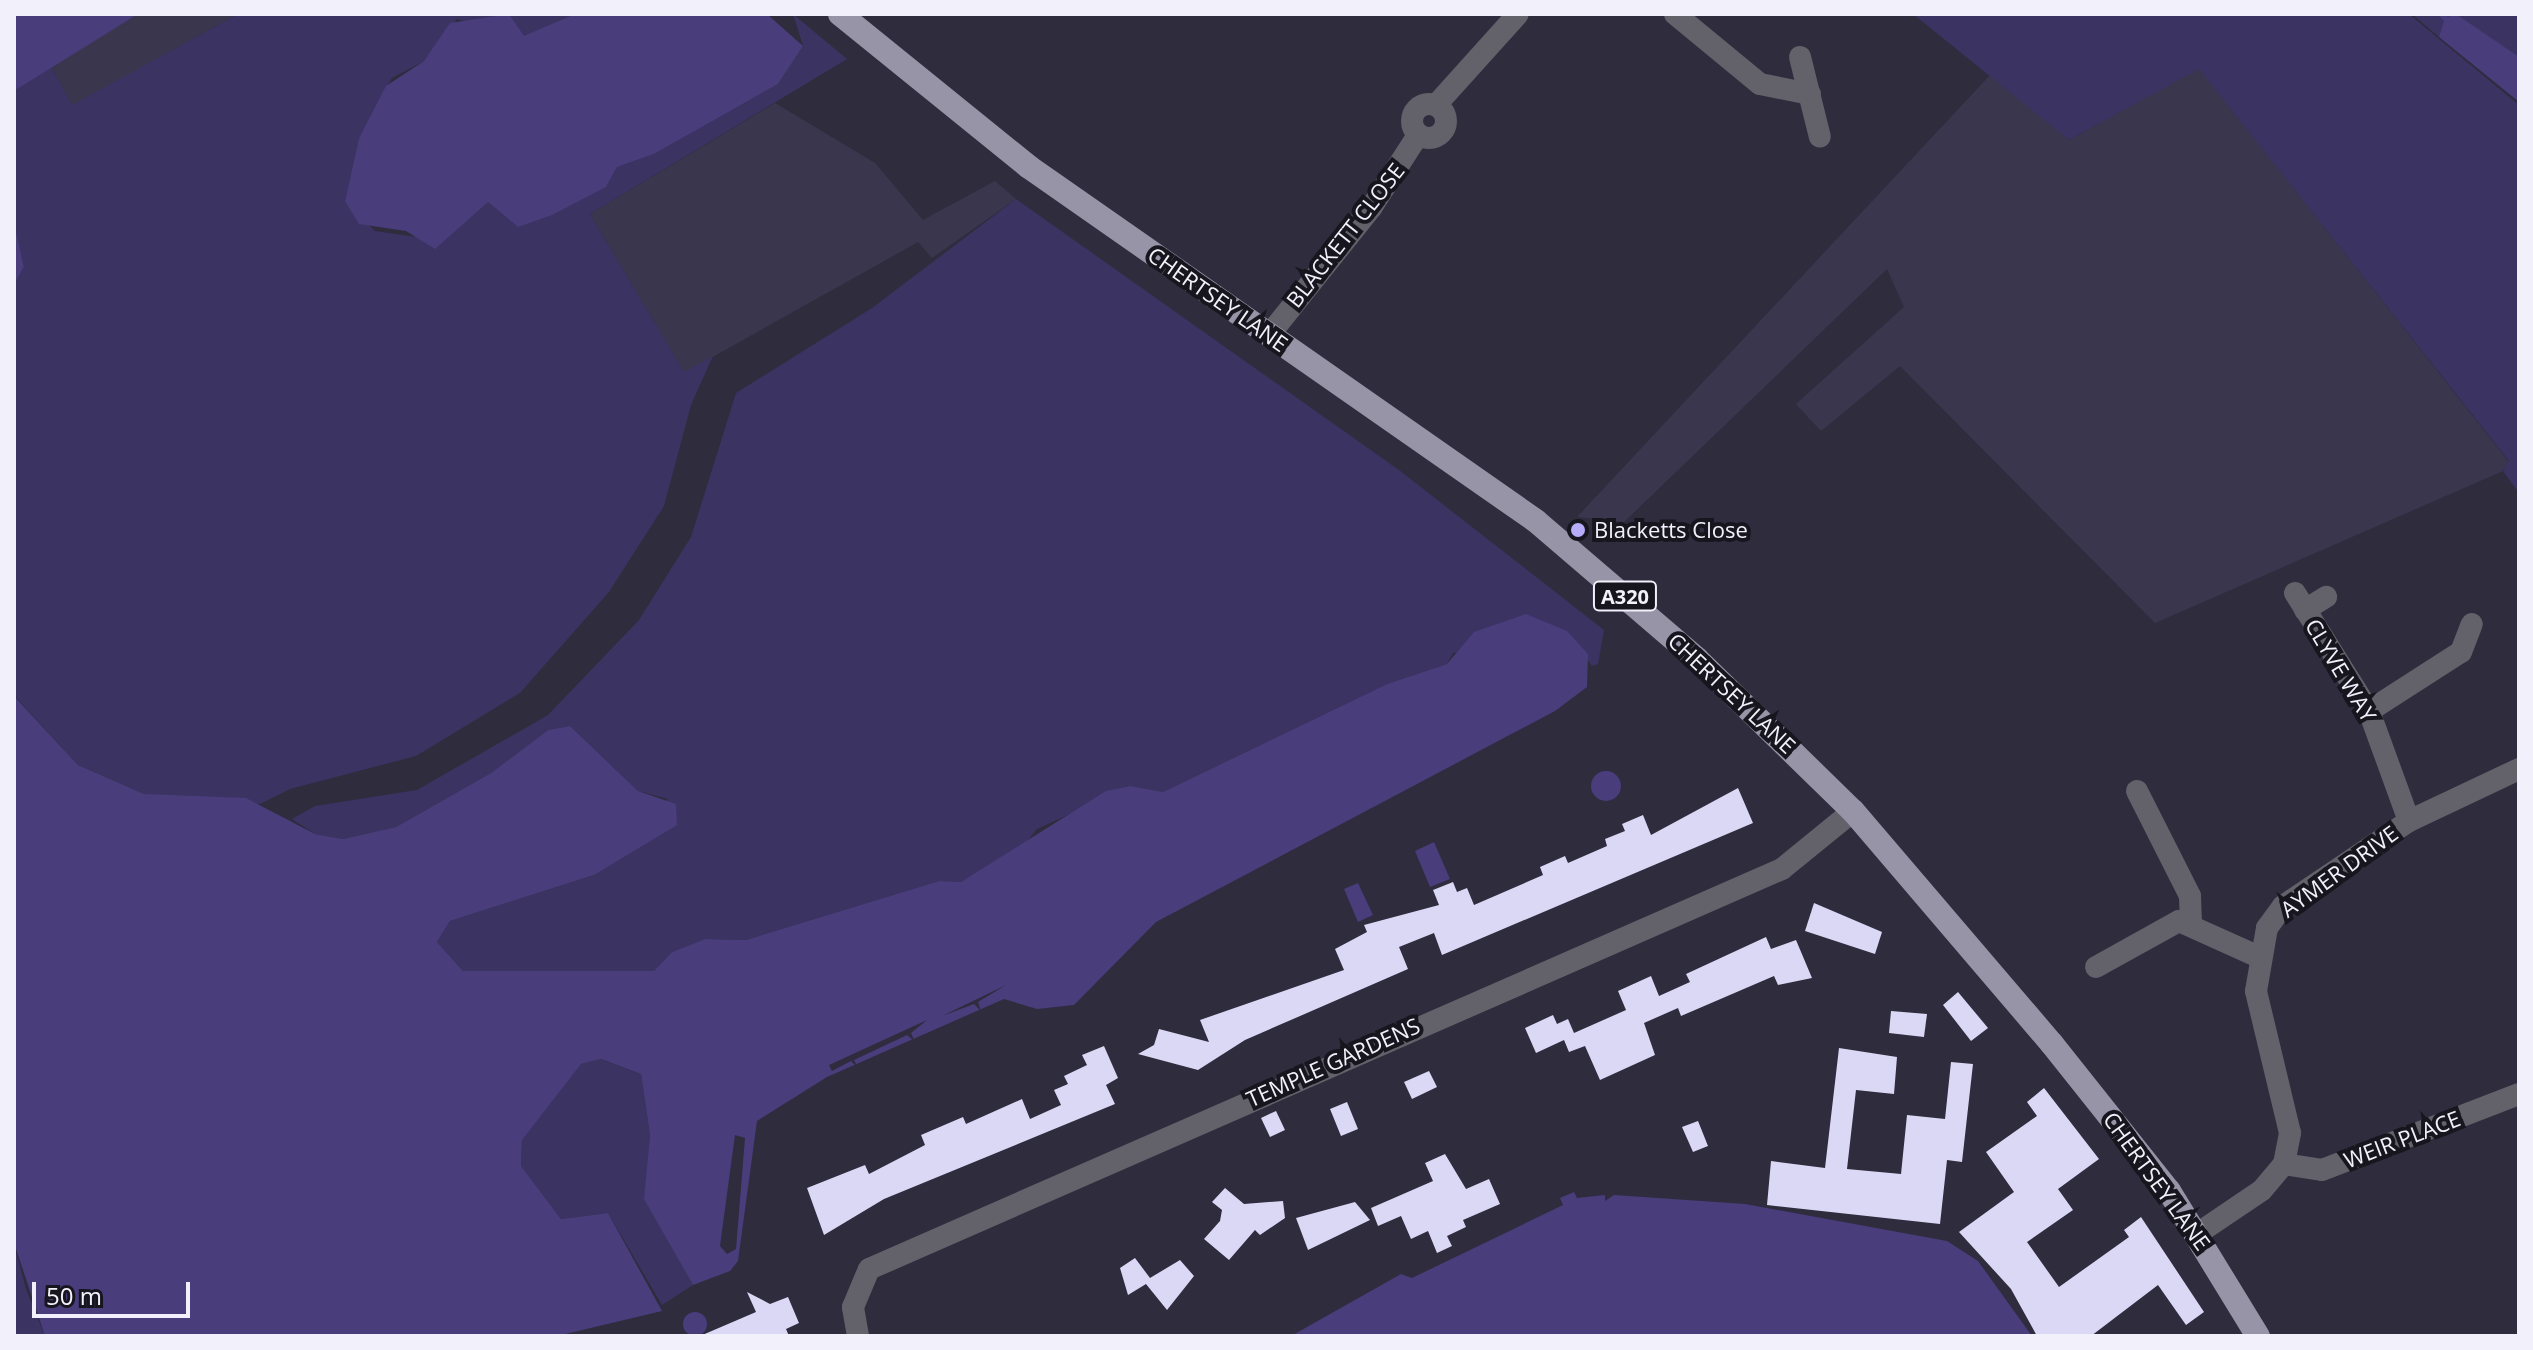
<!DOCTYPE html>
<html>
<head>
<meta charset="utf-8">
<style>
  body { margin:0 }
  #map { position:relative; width:2533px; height:1350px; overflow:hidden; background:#2f2c3e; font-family:"Open Sans",sans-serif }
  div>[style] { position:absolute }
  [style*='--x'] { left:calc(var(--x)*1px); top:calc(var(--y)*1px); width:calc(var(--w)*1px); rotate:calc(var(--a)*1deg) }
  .built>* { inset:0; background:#3a364e }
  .green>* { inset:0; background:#3b3361 }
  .water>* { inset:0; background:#493d7c }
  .round { border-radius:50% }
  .pier>* { inset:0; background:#2f2c3e }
  .stream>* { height:6px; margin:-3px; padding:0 3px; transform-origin:3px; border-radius:3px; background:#493d7c }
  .building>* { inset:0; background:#dbd8f6 }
  .street>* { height:22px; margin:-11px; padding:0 11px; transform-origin:11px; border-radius:11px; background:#63626b }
  .street>.ring { margin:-11px; padding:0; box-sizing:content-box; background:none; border:22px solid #63626b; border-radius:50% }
  .primary>* { height:24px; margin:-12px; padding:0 12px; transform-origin:12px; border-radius:12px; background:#9694a6 }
  .dots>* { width:22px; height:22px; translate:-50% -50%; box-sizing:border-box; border:4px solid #17161e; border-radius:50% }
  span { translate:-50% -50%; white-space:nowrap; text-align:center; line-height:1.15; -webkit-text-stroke:8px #17161e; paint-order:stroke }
  .shield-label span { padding:2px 6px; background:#17161e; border:2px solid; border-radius:6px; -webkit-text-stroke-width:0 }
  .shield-label { font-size:20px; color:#f1f0fb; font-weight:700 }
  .street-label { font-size:22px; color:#f1f0fb }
  .poi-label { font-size:22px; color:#f1f0fb }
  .left { translate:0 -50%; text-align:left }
  .frame { position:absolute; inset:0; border:16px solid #f1f0fb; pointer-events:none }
  .scale { position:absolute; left:32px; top:1282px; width:158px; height:36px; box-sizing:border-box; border:4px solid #f1f0fb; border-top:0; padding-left:10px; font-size:24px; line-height:28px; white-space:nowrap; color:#f1f0fb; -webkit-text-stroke:6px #17161e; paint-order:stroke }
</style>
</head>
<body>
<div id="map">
  <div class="built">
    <div style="clip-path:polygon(138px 14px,238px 14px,72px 106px,51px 66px)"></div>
    <div style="clip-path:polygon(2199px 68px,2509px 462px,2503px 471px,2155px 623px,1900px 366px,1821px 431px,1796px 404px,1904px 307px,1887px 269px,1624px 522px,1577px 517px,1992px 73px,2069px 140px)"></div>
    <div style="clip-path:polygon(775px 103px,875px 163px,923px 220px,995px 181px,1016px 199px,932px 258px,918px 242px,684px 373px,590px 214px)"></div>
  </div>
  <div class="green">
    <div style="clip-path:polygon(238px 14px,503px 14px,470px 23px,457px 19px,424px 61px,392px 78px,359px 138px,345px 201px,375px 231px,416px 237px,488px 202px,518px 227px,606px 187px,617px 167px,654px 154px,778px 84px,803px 46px,793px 14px,847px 59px,590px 214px,684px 372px,713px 356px,691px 405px,664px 506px,609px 592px,520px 693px,416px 756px,290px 789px,260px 804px,144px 794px,78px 765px,14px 695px,14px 284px,24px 267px,14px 222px,14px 91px,51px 66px,72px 105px)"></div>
    <div style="clip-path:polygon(509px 14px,575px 14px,524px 37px)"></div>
    <div style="clip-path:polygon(1913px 14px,2409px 14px,2519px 105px,2519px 493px,2503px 471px,2509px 461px,2199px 69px,2069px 140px)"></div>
    <div style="clip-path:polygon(2412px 14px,2519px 14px,2519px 60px,2455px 15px,2439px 37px)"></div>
    <div style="clip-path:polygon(1016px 199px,1399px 470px,1604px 630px,1598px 664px,1592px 666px,1567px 631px,1453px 653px,1447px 664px,1387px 684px,1163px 792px,1131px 786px,1037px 829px,1022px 848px,961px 882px,939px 881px,746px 940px,705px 939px,672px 952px,654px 971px,463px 971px,437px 942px,450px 921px,594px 875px,668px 799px,638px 791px,570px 726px,548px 730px,491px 773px,396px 827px,343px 839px,315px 834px,292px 819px,315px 806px,417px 790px,548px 715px,639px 620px,691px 537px,736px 393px,872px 308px)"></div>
    <div style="clip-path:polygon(600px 1059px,641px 1074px,650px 1135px,645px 1199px,693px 1285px,662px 1305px,608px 1213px,561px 1219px,521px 1166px,522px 1140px,557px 1087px,581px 1064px)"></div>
    <div style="clip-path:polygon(14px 1244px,26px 1289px,45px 1336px,14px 1336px)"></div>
  </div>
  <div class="water">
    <div style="clip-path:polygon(14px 14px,138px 14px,14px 91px)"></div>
    <div style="clip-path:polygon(509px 14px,524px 36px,575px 14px,767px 14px,803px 46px,778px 84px,654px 154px,617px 167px,606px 187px,552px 215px,518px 227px,488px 202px,435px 249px,406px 231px,359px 224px,345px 201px,359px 138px,386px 86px,424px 61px,450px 23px)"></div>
    <div style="clip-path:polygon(2456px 14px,2519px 57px,2519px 102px,2439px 37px,2445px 18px)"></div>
    <div style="clip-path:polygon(14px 222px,24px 267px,14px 284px)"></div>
    <div style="clip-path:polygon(1526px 614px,1567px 631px,1588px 654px,1587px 687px,1555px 711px,1156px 922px,1074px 1005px,1037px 1009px,1004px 999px,827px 1077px,757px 1121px,738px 1261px,730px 1271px,693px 1285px,644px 1199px,650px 1135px,641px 1074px,601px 1059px,581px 1064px,522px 1140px,521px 1166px,561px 1219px,608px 1213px,662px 1311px,557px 1336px,45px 1336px,14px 1243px,14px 696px,78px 765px,144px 794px,246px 798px,315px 834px,343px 839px,396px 827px,491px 773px,548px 730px,570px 726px,638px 791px,676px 804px,677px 825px,594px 875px,450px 921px,437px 942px,463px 971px,654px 971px,672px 952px,705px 939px,746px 940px,939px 881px,961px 882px,1106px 791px,1131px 786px,1163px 792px,1387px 684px,1447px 664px,1474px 632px)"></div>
    <div class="round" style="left:1591px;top:771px;width:30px;height:30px"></div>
    <div style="clip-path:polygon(1434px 842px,1450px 879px,1430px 887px,1415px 851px)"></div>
    <div style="clip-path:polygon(1358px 883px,1373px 915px,1358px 922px,1344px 889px)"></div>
    <div style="clip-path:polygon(1574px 1192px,1577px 1198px,1605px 1195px,1605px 1201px,1614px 1195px,1745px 1204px,1947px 1241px,1978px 1261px,2032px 1336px,1291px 1336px,1401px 1274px,1412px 1278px,1563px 1205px,1560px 1198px)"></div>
    <div class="round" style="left:683px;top:1312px;width:24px;height:24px"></div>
  </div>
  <div class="pier">
    <div style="clip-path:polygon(1006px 985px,978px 1002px,981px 1011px,974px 1004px,942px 1016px)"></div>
    <div style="clip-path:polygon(927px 1020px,911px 1033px,915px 1042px,907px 1035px,854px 1060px,858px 1068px,851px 1061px,832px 1071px,829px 1065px)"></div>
    <div style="clip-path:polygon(735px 1135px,745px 1138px,736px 1249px,727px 1254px,720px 1246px)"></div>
  </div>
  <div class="stream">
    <div style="--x:2442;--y:14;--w:5;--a:53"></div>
  </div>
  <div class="building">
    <div style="clip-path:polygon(1738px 788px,1753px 823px,1442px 955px,1434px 933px,1399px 947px,1408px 969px,1245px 1040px,1198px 1070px,1138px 1054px,1154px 1045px,1159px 1029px,1209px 1042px,1200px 1020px,1344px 970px,1335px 949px,1367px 932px,1364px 925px,1439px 905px,1433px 890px,1453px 882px,1457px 892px,1467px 888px,1474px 905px,1543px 875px,1540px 867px,1565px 856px,1568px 863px,1607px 846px,1605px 839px,1625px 831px,1622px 824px,1643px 815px,1651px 835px)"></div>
    <div style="clip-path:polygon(1814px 903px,1882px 932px,1875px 954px,1805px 931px)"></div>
    <div style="clip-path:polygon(1766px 937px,1771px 949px,1796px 940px,1812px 978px,1778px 985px,1774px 976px,1681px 1016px,1678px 1008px,1644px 1023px,1655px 1055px,1600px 1080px,1585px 1046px,1569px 1052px,1564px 1040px,1536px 1053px,1525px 1028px,1553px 1015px,1557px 1024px,1568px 1019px,1574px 1033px,1626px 1010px,1618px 991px,1651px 976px,1659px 996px,1690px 982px,1686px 974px)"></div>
    <div style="clip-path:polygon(1958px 992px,1988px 1028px,1971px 1041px,1943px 1005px)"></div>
    <div style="clip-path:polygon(1891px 1011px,1927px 1014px,1924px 1037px,1889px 1033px)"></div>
    <div style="clip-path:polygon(1104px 1046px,1118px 1078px,1106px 1085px,1115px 1104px,884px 1199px,824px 1235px,807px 1188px,865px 1165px,869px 1174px,925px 1145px,921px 1135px,963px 1117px,966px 1124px,1022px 1099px,1030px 1119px,1061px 1105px,1054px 1090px,1068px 1084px,1064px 1076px,1087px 1065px,1082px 1055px)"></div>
    <div style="clip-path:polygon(1839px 1048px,1897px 1057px,1894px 1094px,1856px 1090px,1847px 1169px,1901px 1174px,1907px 1115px,1945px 1119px,1951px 1062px,1973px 1064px,1962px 1162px,1947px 1160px,1940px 1224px,1767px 1205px,1771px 1161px,1825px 1168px)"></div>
    <div style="clip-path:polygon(1429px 1071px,1437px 1087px,1412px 1099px,1404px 1082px)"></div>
    <div style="clip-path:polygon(2044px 1088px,2099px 1159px,2058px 1189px,2073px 1210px,2027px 1242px,2059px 1287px,2129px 1237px,2124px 1230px,2141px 1217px,2204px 1312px,2186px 1325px,2158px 1285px,2091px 1336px,2037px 1336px,2011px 1289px,1959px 1232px,2014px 1192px,1986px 1152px,2037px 1116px,2027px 1102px)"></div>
    <div style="clip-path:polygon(1347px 1102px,1358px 1129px,1341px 1136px,1330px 1109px)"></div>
    <div style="clip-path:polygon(1276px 1111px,1285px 1130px,1270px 1137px,1261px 1118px)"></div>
    <div style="clip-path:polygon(1698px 1121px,1708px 1146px,1693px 1152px,1682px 1127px)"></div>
    <div style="clip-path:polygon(1445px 1154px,1466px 1189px,1489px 1179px,1500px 1204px,1463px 1220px,1466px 1227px,1447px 1236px,1452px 1246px,1437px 1253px,1428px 1231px,1411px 1239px,1401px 1216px,1378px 1226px,1371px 1208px,1433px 1181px,1425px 1163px)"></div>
    <div style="clip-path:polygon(1225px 1188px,1244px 1204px,1283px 1201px,1285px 1218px,1260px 1235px,1255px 1230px,1229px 1260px,1204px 1239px,1220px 1221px,1222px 1210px,1212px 1202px)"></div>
    <div style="clip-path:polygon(1355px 1202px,1370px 1220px,1308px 1250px,1296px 1218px)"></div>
    <div style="clip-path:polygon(1135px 1258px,1150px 1278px,1180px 1260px,1194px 1276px,1167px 1310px,1146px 1284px,1128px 1295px,1120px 1268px)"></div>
    <div style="clip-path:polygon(747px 1292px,770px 1304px,788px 1297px,799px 1323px,786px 1329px,789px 1336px,700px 1336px,756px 1312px)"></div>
  </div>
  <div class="street">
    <div style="--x:1675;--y:14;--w:110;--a:39.5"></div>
    <div style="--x:1760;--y:84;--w:51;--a:11.3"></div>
    <div style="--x:1800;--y:57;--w:82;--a:76"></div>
    <div class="ring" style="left:1412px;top:104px;width:12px;height:12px"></div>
    <div style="--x:1436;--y:105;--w:122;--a:-48"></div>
    <div style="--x:1269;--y:335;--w:163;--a:-51.2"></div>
    <div style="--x:1371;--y:208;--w:87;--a:-57.2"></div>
    <div style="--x:2295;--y:593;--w:139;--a:57.9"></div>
    <div style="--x:2369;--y:711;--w:117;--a:70"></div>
    <div style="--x:2305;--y:610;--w:25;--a:-32"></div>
    <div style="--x:2369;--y:711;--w:109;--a:-32.7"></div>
    <div style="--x:2461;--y:652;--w:30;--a:-69"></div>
    <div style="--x:2137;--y:791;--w:118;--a:63.2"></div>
    <div style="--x:2190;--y:896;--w:26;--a:88"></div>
    <div style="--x:2096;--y:967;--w:95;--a:-29"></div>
    <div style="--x:2179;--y:921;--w:85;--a:24.2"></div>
    <div style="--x:2284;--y:1164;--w:38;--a:9"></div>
    <div style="--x:2322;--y:1170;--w:211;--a:-21.1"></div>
    <div style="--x:2197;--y:1234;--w:78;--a:-34.1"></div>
    <div style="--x:2262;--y:1190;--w:34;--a:-50"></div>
    <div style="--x:2284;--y:1164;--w:32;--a:-79"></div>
    <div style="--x:2290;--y:1133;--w:146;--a:-103.5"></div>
    <div style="--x:2256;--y:991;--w:64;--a:-80.1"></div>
    <div style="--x:2267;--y:928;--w:27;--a:-54"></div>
    <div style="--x:2283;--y:906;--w:152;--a:-34"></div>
    <div style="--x:2409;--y:821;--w:122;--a:-25.3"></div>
    <div style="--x:858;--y:1336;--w:29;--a:-100"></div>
    <div style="--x:853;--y:1307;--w:41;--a:-67.2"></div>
    <div style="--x:869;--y:1269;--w:997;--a:-23.66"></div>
    <div style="--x:1782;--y:869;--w:92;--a:-39.2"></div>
  </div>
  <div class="primary">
    <div style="--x:840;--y:14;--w:243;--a:39"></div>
    <div style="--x:1029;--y:167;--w:618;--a:34.92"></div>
    <div style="--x:1536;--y:521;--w:212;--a:40.6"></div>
    <div style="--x:1697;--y:659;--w:218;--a:44.3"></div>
    <div style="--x:1853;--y:811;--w:306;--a:49.5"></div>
    <div style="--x:2052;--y:1044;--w:188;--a:51.5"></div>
    <div style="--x:2169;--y:1191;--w:170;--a:58.5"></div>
  </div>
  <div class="dots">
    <div style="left:1578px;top:530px;background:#b6acf8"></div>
  </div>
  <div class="shield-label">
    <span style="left:1625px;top:596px">A320</span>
  </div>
  <div class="street-label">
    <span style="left:1345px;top:235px;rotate:-52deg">BLACKETT CLOSE</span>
    <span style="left:1218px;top:299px;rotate:35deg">CHERTSEY LANE</span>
    <span style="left:2341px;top:670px;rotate:59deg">CLYVE WAY</span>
    <span style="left:1732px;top:693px;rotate:43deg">CHERTSEY LANE</span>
    <span style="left:2339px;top:871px;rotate:-36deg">AYMER DRIVE</span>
    <span style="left:1333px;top:1062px;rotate:-24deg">TEMPLE GARDENS</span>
    <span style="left:2402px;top:1139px;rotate:-21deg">WEIR PLACE</span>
    <span style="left:2157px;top:1181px;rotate:54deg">CHERTSEY LANE</span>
  </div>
  <div class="poi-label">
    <span class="left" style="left:1594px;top:530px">Blacketts Close</span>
  </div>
  <div class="frame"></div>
  <div class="scale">50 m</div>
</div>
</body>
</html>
